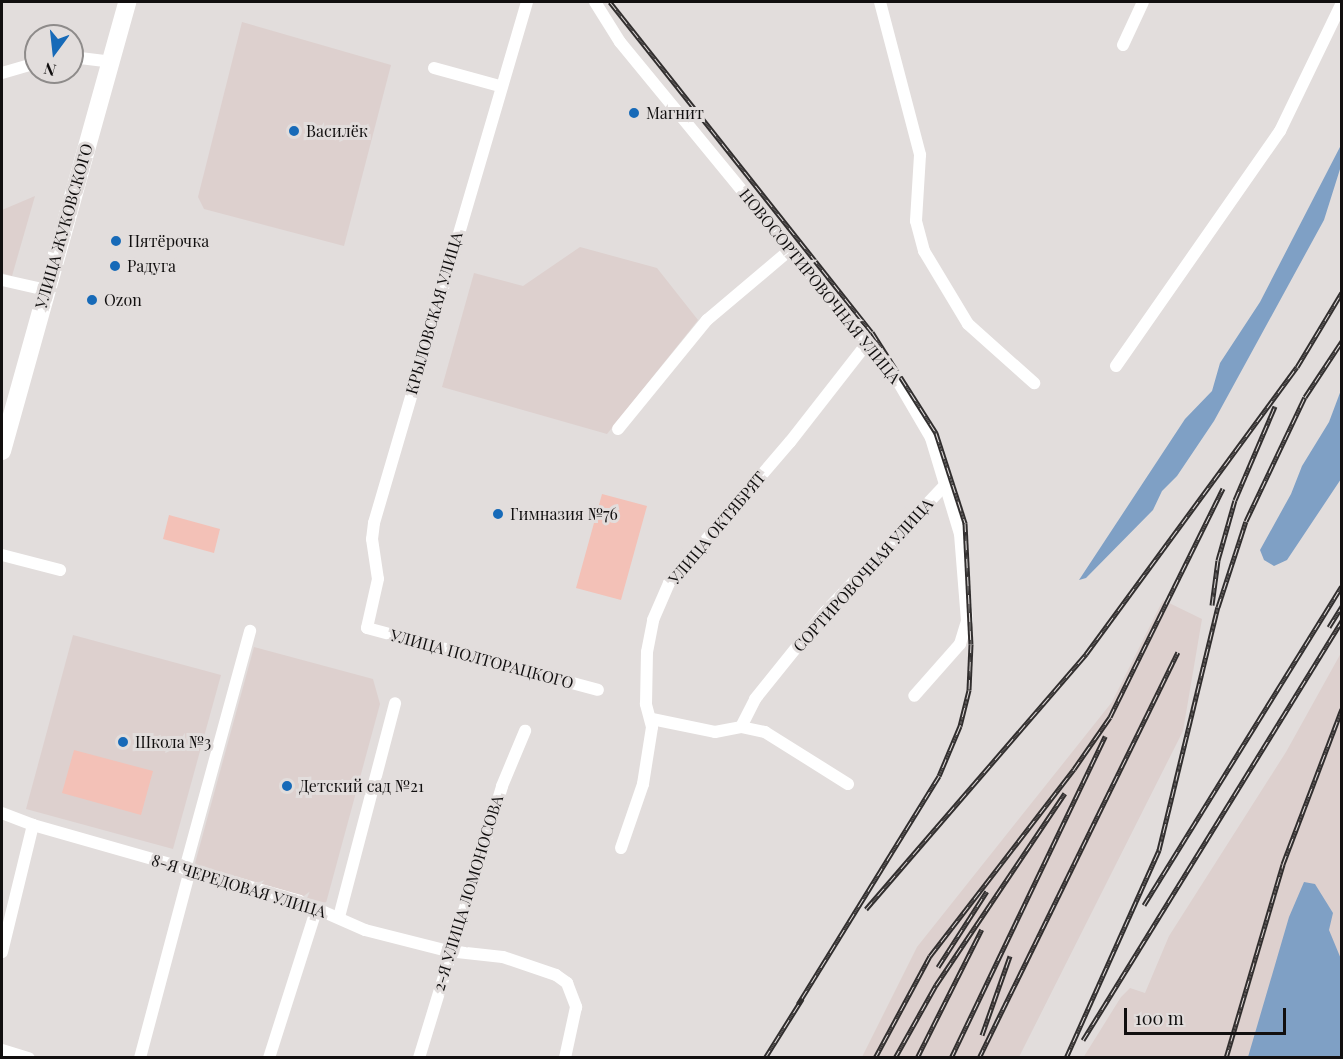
<!DOCTYPE html>
<html>
<head>
<meta charset="utf-8">
<style>
  body { margin:0 }
  #map { position:relative; width:1343px; height:1059px; overflow:hidden; background:#e2dddc; font-family:"Playfair Display",serif }
  div>[style] { position:absolute }
  [style*='--x'] { left:calc(var(--x)*1px); top:calc(var(--y)*1px); width:calc(var(--w)*1px); rotate:calc(var(--a)*1deg) }
  .built>* { inset:0; background:#ddd0ce }
  .green>* { inset:0; background:#f3c1b7 }
  .water>* { inset:0; background:#7fa0c5 }
  .street>* { height:12px; margin:-6px; padding:0 6px; transform-origin:6px; border-radius:6px; background:#fff }
  .secondary>* { height:18px; margin:-9px; padding:0 9px; transform-origin:9px; border-radius:9px; background:#fff }
  .rail>* { height:5px; margin-top:-2.5px; transform-origin:0; background:repeating-linear-gradient(90deg,#e2dddc 0 9px,#312e2e 0 18px); box-sizing:border-box; border-block:2px solid #312e2e }
  .dots>* { width:16px; height:16px; translate:-50% -50%; box-sizing:border-box; border:3px solid #e2dddc; border-radius:50% }
  span { translate:-50% -50%; white-space:nowrap; text-align:center; line-height:1.15; -webkit-text-stroke:6px #e2dddc; paint-order:stroke }
  .poi-label { font-size:16px; color:#110f0f }
  .left { translate:0 -50%; text-align:left }
  .street-label { font-size:16px; color:#110f0f }
  .frame { position:absolute; inset:0; border:3px solid #110f0f; pointer-events:none }
  .north { position:absolute; left:24px; top:24px; width:60px; height:60px; box-sizing:border-box; background:#e2dddc; border:2px solid #8e8b8a; border-radius:50%; rotate:195deg; font-size:16px; font-weight:700; line-height:24px; text-align:center; color:#110f0f }
  .north::after { content:''; display:block; margin:auto; width:21px; height:27px; background:#176ab8; clip-path:polygon(50% 0,100% 100%,50% 72%,0 100%) }
  .scale { position:absolute; left:1124px; top:1008px; width:162px; height:27px; box-sizing:border-box; border:3px solid #110f0f; border-top:0; padding-left:8px; font-size:18px; line-height:21px; white-space:nowrap; color:#110f0f; -webkit-text-stroke:4px #e2dddc; paint-order:stroke }
</style>
</head>
<body>
<div id="map">
  <div class="built">
    <div style="clip-path:polygon(242px 22px,391px 65px,344px 246px,204px 209px,198px 197px)"></div>
    <div style="clip-path:polygon(35px 196px,12px 276px,2px 273px,2px 210px)"></div>
    <div style="clip-path:polygon(580px 247px,657px 268px,698px 320px,607px 434px,442px 387px,474px 273px,523px 286px)"></div>
    <div style="clip-path:polygon(1163px 600px,1202px 619px,1183px 731px,1019px 1057px,862px 1057px,917px 947px,1112px 702px)"></div>
    <div style="clip-path:polygon(73px 635px,221px 675px,173px 849px,26px 809px)"></div>
    <div style="clip-path:polygon(254px 647px,373px 679px,380px 704px,326px 903px,194px 867px)"></div>
    <div style="clip-path:polygon(1341px 653px,1341px 1057px,1083px 1058px,1121px 997px,1130px 988px,1145px 993px,1169px 936px,1286px 752px)"></div>
  </div>
  <div class="green">
    <div style="clip-path:polygon(602px 494px,647px 506px,621px 600px,576px 588px)"></div>
    <div style="clip-path:polygon(169px 515px,220px 529px,214px 553px,163px 539px)"></div>
    <div style="clip-path:polygon(74px 750px,153px 771px,141px 815px,62px 793px)"></div>
  </div>
  <div class="water">
    <div style="clip-path:polygon(1341px 145px,1341px 166px,1324px 220px,1214px 421px,1177px 476px,1162px 491px,1153px 510px,1086px 578px,1079px 580px,1185px 419px,1212px 391px,1220px 363px,1260px 302px)"></div>
    <div style="clip-path:polygon(1341px 390px,1341px 479px,1287px 560px,1274px 566px,1264px 560px,1260px 550px,1291px 494px,1302px 466px,1329px 422px)"></div>
    <div style="clip-path:polygon(1304px 882px,1315px 884px,1333px 913px,1329px 930px,1341px 959px,1341px 1057px,1248px 1057px,1289px 917px)"></div>
  </div>
  <div class="street">
    <div style="--x:527;--y:2;--w:543;--a:106.37"></div>
    <div style="--x:374;--y:523;--w:16;--a:97"></div>
    <div style="--x:372;--y:539;--w:40;--a:81.5"></div>
    <div style="--x:378;--y:579;--w:50;--a:102.7"></div>
    <div style="--x:367;--y:628;--w:239;--a:15"></div>
    <div style="--x:595;--y:2;--w:47;--a:58"></div>
    <div style="--x:620;--y:42;--w:435;--a:50.6"></div>
    <div style="--x:896;--y:378;--w:69;--a:59.7"></div>
    <div style="--x:931;--y:438;--w:100;--a:73.2"></div>
    <div style="--x:960;--y:534;--w:87;--a:85.4"></div>
    <div style="--x:967;--y:621;--w:24;--a:107"></div>
    <div style="--x:960;--y:644;--w:69;--a:131.5"></div>
    <div style="--x:880;--y:2;--w:158;--a:75.3"></div>
    <div style="--x:920;--y:155;--w:66;--a:93.5"></div>
    <div style="--x:916;--y:221;--w:31;--a:75"></div>
    <div style="--x:924;--y:251;--w:85;--a:58.9"></div>
    <div style="--x:968;--y:324;--w:89;--a:41.8"></div>
    <div style="--x:1123;--y:45;--w:47;--a:-65.1"></div>
    <div style="--x:72;--y:57;--w:39;--a:7"></div>
    <div style="--x:434;--y:68;--w:68;--a:15.3"></div>
    <div style="--x:2;--y:73;--w:35;--a:-16"></div>
    <div style="--x:2;--y:280;--w:45;--a:12.8"></div>
    <div style="--x:1116;--y:366;--w:287;--a:-55.1"></div>
    <div style="--x:1280;--y:131;--w:142;--a:-64.2"></div>
    <div style="--x:618;--y:429;--w:141;--a:-50.8"></div>
    <div style="--x:707;--y:320;--w:110;--a:-40.2"></div>
    <div style="--x:2;--y:555;--w:60;--a:14.5"></div>
    <div style="--x:652;--y:719;--w:64;--a:11.7"></div>
    <div style="--x:715;--y:732;--w:26;--a:-11"></div>
    <div style="--x:741;--y:727;--w:25;--a:12"></div>
    <div style="--x:765;--y:732;--w:98;--a:32.1"></div>
    <div style="--x:741;--y:727;--w:31;--a:-63"></div>
    <div style="--x:755;--y:699;--w:112;--a:-51.2"></div>
    <div style="--x:825;--y:612;--w:178;--a:-46.6"></div>
    <div style="--x:2;--y:813;--w:33;--a:21"></div>
    <div style="--x:33;--y:825;--w:277;--a:15.9"></div>
    <div style="--x:299;--y:901;--w:72;--a:23.7"></div>
    <div style="--x:365;--y:930;--w:86;--a:14.2"></div>
    <div style="--x:448;--y:951;--w:55;--a:6.2"></div>
    <div style="--x:503;--y:957;--w:56;--a:18.8"></div>
    <div style="--x:556;--y:975;--w:14;--a:36"></div>
    <div style="--x:567;--y:983;--w:26;--a:69"></div>
    <div style="--x:576;--y:1007;--w:52;--a:102.2"></div>
    <div style="--x:621;--y:848;--w:68;--a:-71"></div>
    <div style="--x:643;--y:784;--w:58;--a:-81"></div>
    <div style="--x:652;--y:727;--w:24;--a:-105"></div>
    <div style="--x:646;--y:704;--w:52;--a:-88.9"></div>
    <div style="--x:647;--y:652;--w:33;--a:-79"></div>
    <div style="--x:653;--y:620;--w:40;--a:-66.6"></div>
    <div style="--x:669;--y:583;--w:186;--a:-49.4"></div>
    <div style="--x:790;--y:442;--w:127;--a:-52"></div>
    <div style="--x:185;--y:869;--w:247;--a:-74.7"></div>
    <div style="--x:339;--y:917;--w:221;--a:-75.3"></div>
    <div style="--x:2;--y:952;--w:131;--a:-76.3"></div>
    <div style="--x:2;--y:1050;--w:28;--a:17"></div>
    <div style="--x:140;--y:1058;--w:195;--a:-75.1"></div>
    <div style="--x:269;--y:1058;--w:157;--a:-72.3"></div>
    <div style="--x:419;--y:1058;--w:284;--a:-73"></div>
    <div style="--x:502;--y:786;--w:60;--a:-67.3"></div>
  </div>
  <div class="secondary">
    <div style="--x:2;--y:451;--w:466;--a:-74.4"></div>
  </div>
  <div class="rail">
    <div style="--x:610;--y:2;--w:421;--a:51.6"></div>
    <div style="--x:872;--y:332;--w:120;--a:57.6"></div>
    <div style="--x:936;--y:433;--w:95;--a:72.1"></div>
    <div style="--x:965;--y:523;--w:121;--a:87.2"></div>
    <div style="--x:971;--y:644;--w:46;--a:92.5"></div>
    <div style="--x:969;--y:690;--w:37;--a:104"></div>
    <div style="--x:960;--y:726;--w:54;--a:112.8"></div>
    <div style="--x:939;--y:776;--w:268;--a:121.7"></div>
    <div style="--x:1212;--y:605;--w:45;--a:-82.4"></div>
    <div style="--x:1218;--y:560;--w:62;--a:-74.2"></div>
    <div style="--x:1235;--y:500;--w:102;--a:-66.9"></div>
    <div style="--x:1329;--y:627;--w:25;--a:-58"></div>
    <div style="--x:1144;--y:905;--w:375;--a:-58.2"></div>
    <div style="--x:866;--y:909;--w:337;--a:-49.2"></div>
    <div style="--x:1086;--y:654;--w:356;--a:-53.7"></div>
    <div style="--x:1297;--y:367;--w:87;--a:-59"></div>
    <div style="--x:938;--y:967;--w:90;--a:-57.2"></div>
    <div style="--x:982;--y:1035;--w:84;--a:-70.5"></div>
    <div style="--x:1083;--y:1040;--w:493;--a:-58.3"></div>
    <div style="--x:765;--y:1058;--w:70;--a:-57.9"></div>
    <div style="--x:875;--y:1058;--w:116;--a:-61.7"></div>
    <div style="--x:930;--y:956;--w:236;--a:-52.4"></div>
    <div style="--x:1074;--y:769;--w:63;--a:-55.3"></div>
    <div style="--x:1110;--y:717;--w:255;--a:-63.7"></div>
    <div style="--x:895;--y:1058;--w:84;--a:-60.7"></div>
    <div style="--x:936;--y:985;--w:231;--a:-56.1"></div>
    <div style="--x:917;--y:1058;--w:144;--a:-63.3"></div>
    <div style="--x:951;--y:1058;--w:357;--a:-64.4"></div>
    <div style="--x:979;--y:1058;--w:452;--a:-63.9"></div>
    <div style="--x:1066;--y:1058;--w:228;--a:-65.9"></div>
    <div style="--x:1159;--y:850;--w:250;--a:-76.4"></div>
    <div style="--x:1218;--y:607;--w:90;--a:-72"></div>
    <div style="--x:1246;--y:521;--w:137;--a:-64.6"></div>
    <div style="--x:1305;--y:397;--w:67;--a:-56.5"></div>
    <div style="--x:1226;--y:1058;--w:202;--a:-73.6"></div>
    <div style="--x:1283;--y:864;--w:166;--a:-69.2"></div>
  </div>
  <div class="dots">
    <div style="left:634px;top:113px;background:#176ab8"></div>
    <div style="left:294px;top:131px;background:#176ab8"></div>
    <div style="left:116px;top:241px;background:#176ab8"></div>
    <div style="left:115px;top:266px;background:#176ab8"></div>
    <div style="left:92px;top:300px;background:#176ab8"></div>
    <div style="left:498px;top:514px;background:#176ab8"></div>
    <div style="left:123px;top:742px;background:#176ab8"></div>
    <div style="left:287px;top:786px;background:#176ab8"></div>
  </div>
  <div class="poi-label">
    <span class="left" style="left:646px;top:113px">Магнит</span>
    <span class="left" style="left:306px;top:131px">Василёк</span>
    <span class="left" style="left:128px;top:241px">Пятёрочка</span>
    <span class="left" style="left:127px;top:266px">Радуга</span>
    <span class="left" style="left:104px;top:300px">Ozon</span>
    <span class="left" style="left:510px;top:514px">Гимназия №76</span>
    <span class="left" style="left:135px;top:742px">Школа №3</span>
    <span class="left" style="left:299px;top:786px">Детский сад №21</span>
  </div>
  <div class="street-label">
    <span style="left:64px;top:226px;rotate:-74deg">УЛИЦА ЖУКОВСКОГО</span>
    <span style="left:820px;top:286px;rotate:51deg">НОВОСОРТИРОВОЧНАЯ УЛИЦА</span>
    <span style="left:434px;top:313px;rotate:-74deg">КРЫЛОВСКАЯ УЛИЦА</span>
    <span style="left:717px;top:528px;rotate:-50deg">УЛИЦА ОКТЯБРЯТ</span>
    <span style="left:863px;top:575px;rotate:-48deg">СОРТИРОВОЧНАЯ УЛИЦА</span>
    <span style="left:482px;top:659px;rotate:15deg">УЛИЦА ПОЛТОРАЦКОГО</span>
    <span style="left:239px;top:886px;rotate:17deg">8-Я ЧЕРЕДОВАЯ УЛИЦА</span>
    <span style="left:468px;top:893px;rotate:-73deg">2-Я УЛИЦА ЛОМОНОСОВА</span>
  </div>
  <div class="frame"></div>
  <div class="north">N</div>
  <div class="scale">100 m</div>
</div>
</body>
</html>
